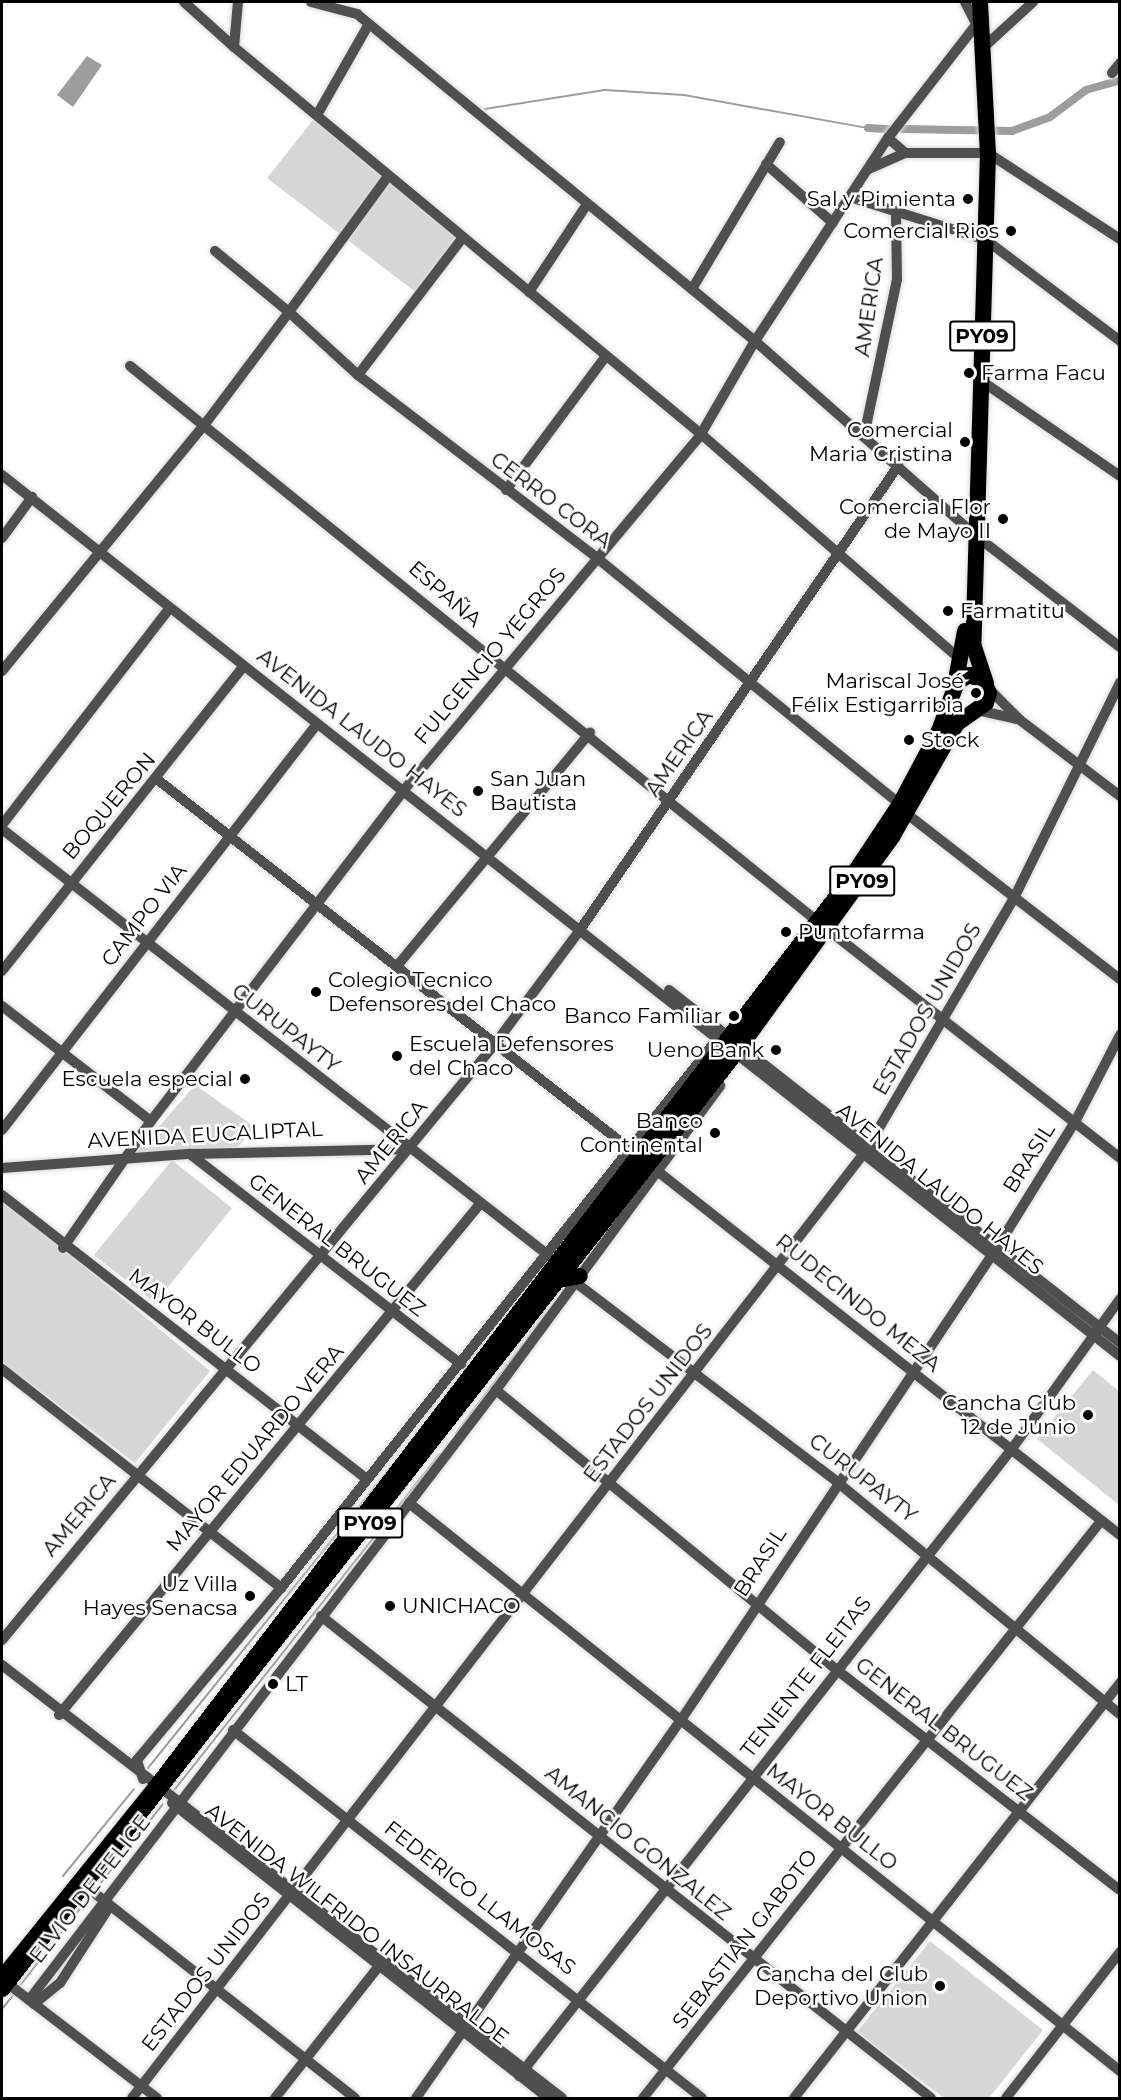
<!DOCTYPE html>
<html>
<head>
<meta charset="utf-8">
<style>
  body { margin:0 }
  #map { position:relative; width:1121px; height:2100px; overflow:hidden; background:#fff; font-family:Montserrat,sans-serif }
  div>[style] { position:absolute }
  [style*='--x'] { left:calc(var(--x)*1px); top:calc(var(--y)*1px); width:calc(var(--w)*1px); rotate:calc(var(--a)*1deg) }
  .green>* { inset:0; background:#d6d6d6 }
  .water>* { inset:0; background:#9d9d9d }
  .stream>* { height:2px; margin:-1px; padding:0 1px; transform-origin:1px; border-radius:1px; background:#9d9d9d }
  .canal>* { height:8px; margin:-4px; padding:0 4px; transform-origin:4px; border-radius:4px; background:#9d9d9d }
  .roads { filter:drop-shadow(0 0 2px #dbdbdb) drop-shadow(0 0 2px #dbdbdb) }
  .minor>* { height:10px; margin:-5px; padding:0 5px; transform-origin:5px; border-radius:5px; background:#4f4f4f }
  .highway>* { height:16px; margin:-8px; padding:0 8px; transform-origin:8px; border-radius:8px; background:#000 }
  .dots>* { width:16px; height:16px; translate:-50% -50%; box-sizing:border-box; border:3px solid #fff; border-radius:50% }
  span { translate:-50% -50%; white-space:nowrap; text-align:center; line-height:1.15; -webkit-text-stroke:5px #fff; paint-order:stroke }
  .shield-label span { padding:2px 4px; background:#fff; border:2px solid; border-radius:4px; -webkit-text-stroke-width:0 }
  .shield-label { font-size:20px; color:#000; font-weight:700 }
  .poi-label { font-size:21px; color:#000 }
  .right { translate:-100% -50%; text-align:right }
  .left { translate:0 -50%; text-align:left }
  .street-label { font-size:21px; color:#000 }
  .frame { position:absolute; inset:0; border:3px solid #000; pointer-events:none }
</style>
</head>
<body>
<div id="map">
  <div class="green">
    <div style="clip-path:polygon(317px 115px,463px 237px,418px 294px,267px 178px)"></div>
    <div style="clip-path:polygon(195px 1085px,255px 1127px,238px 1147px,136px 1153px)"></div>
    <div style="clip-path:polygon(172px 1160px,232px 1208px,155px 1303px,94px 1255px)"></div>
    <div style="clip-path:polygon(2px 1198px,210px 1371px,135px 1463px,2px 1362px)"></div>
    <div style="clip-path:polygon(1093px 1370px,1119px 1391px,1119px 1505px,1037px 1439px)"></div>
    <div style="clip-path:polygon(930px 1941px,1043px 2030px,989px 2098px,944px 2098px,857px 2032px)"></div>
  </div>
  <div class="water">
    <div style="clip-path:polygon(87px 56px,102px 65px,73px 107px,57px 95px)"></div>
  </div>
  <div class="stream">
    <div style="--x:485;--y:109;--w:121;--a:-9"></div>
    <div style="--x:605;--y:90;--w:79;--a:3.6"></div>
    <div style="--x:684;--y:95;--w:187;--a:10.2"></div>
    <div style="--x:456;--y:1433;--w:150;--a:-53.1"></div>
    <div style="--x:148;--y:1768;--w:390;--a:-51.1"></div>
    <div style="--x:172;--y:1793;--w:432;--a:-51.7"></div>
    <div style="--x:63;--y:1876;--w:112;--a:-50.8"></div>
    <div style="--x:99;--y:1885;--w:103;--a:-51.7"></div>
    <div style="--x:18;--y:1988;--w:117;--a:-52"></div>
    <div style="--x:2;--y:2009;--w:21;--a:-51"></div>
  </div>
  <div class="canal">
    <div style="--x:868;--y:128;--w:19;--a:3"></div>
    <div style="--x:903;--y:129;--w:109;--a:1.1"></div>
    <div style="--x:1012;--y:131;--w:40;--a:-20.2"></div>
    <div style="--x:1050;--y:117;--w:45;--a:-36.9"></div>
    <div style="--x:1086;--y:90;--w:35;--a:-16"></div>
  </div>
  <div class="roads">
    <div class="minor">
      <div style="--x:184;--y:2;--w:67;--a:42"></div>
      <div style="--x:238;--y:2;--w:45;--a:95.1"></div>
      <div style="--x:234;--y:47;--w:607;--a:39.65"></div>
      <div style="--x:701;--y:434;--w:346;--a:41"></div>
      <div style="--x:311;--y:2;--w:48;--a:14.6"></div>
      <div style="--x:357;--y:14;--w:515;--a:39.41"></div>
      <div style="--x:755;--y:341;--w:293;--a:41.4"></div>
      <div style="--x:975;--y:535;--w:183;--a:37.7"></div>
      <div style="--x:965;--y:2;--w:25;--a:63"></div>
      <div style="--x:985;--y:46;--w:65;--a:-42.5"></div>
      <div style="--x:1112;--y:73;--w:13;--a:-51"></div>
      <div style="--x:317;--y:115;--w:105;--a:-60.3"></div>
      <div style="--x:888;--y:138;--w:23;--a:41"></div>
      <div style="--x:905;--y:153;--w:83;--a:0"></div>
      <div style="--x:988;--y:153;--w:158;--a:33.1"></div>
      <div style="--x:766;--y:164;--w:89;--a:41.4"></div>
      <div style="--x:869;--y:169;--w:39;--a:-24"></div>
      <div style="--x:850;--y:197;--w:143;--a:17.5"></div>
      <div style="--x:986;--y:240;--w:168;--a:37"></div>
      <div style="--x:215;--y:251;--w:96;--a:39.5"></div>
      <div style="--x:289;--y:312;--w:168;--a:-53.9"></div>
      <div style="--x:692;--y:289;--w:171;--a:-59.1"></div>
      <div style="--x:529;--y:292;--w:103;--a:-56.5"></div>
      <div style="--x:130;--y:366;--w:885;--a:38.94"></div>
      <div style="--x:358;--y:375;--w:173;--a:-52.7"></div>
      <div style="--x:980;--y:380;--w:170;--a:34.4"></div>
      <div style="--x:864;--y:436;--w:160;--a:-78.1"></div>
      <div style="--x:897;--y:279;--w:63;--a:-90.9"></div>
      <div style="--x:2;--y:475;--w:1423;--a:38.24"></div>
      <div style="--x:506;--y:490;--w:166;--a:-53.3"></div>
      <div style="--x:2;--y:538;--w:51;--a:-53.8"></div>
      <div style="--x:2;--y:671;--w:320;--a:-50.6"></div>
      <div style="--x:205;--y:424;--w:140;--a:-53.1"></div>
      <div style="--x:289;--y:312;--w:93;--a:42.4"></div>
      <div style="--x:358;--y:375;--w:301;--a:37.4"></div>
      <div style="--x:597;--y:558;--w:390;--a:39.1"></div>
      <div style="--x:988;--y:688;--w:45;--a:45"></div>
      <div style="--x:1020;--y:720;--w:126;--a:37.2"></div>
      <div style="--x:977;--y:710;--w:41;--a:12.7"></div>
      <div style="--x:158;--y:780;--w:601;--a:38.03"></div>
      <div style="--x:907;--y:814;--w:269;--a:37.8"></div>
      <div style="--x:2;--y:825;--w:272;--a:-52.3"></div>
      <div style="--x:2;--y:829;--w:693;--a:37.96"></div>
      <div style="--x:827;--y:929;--w:372;--a:38"></div>
      <div style="--x:397;--y:966;--w:303;--a:-50.4"></div>
      <div style="--x:2;--y:971;--w:389;--a:-51.6"></div>
      <div style="--x:669;--y:990;--w:573;--a:38.05"></div>
      <div style="--x:2;--y:1006;--w:188;--a:37.7"></div>
      <div style="--x:2;--y:1130;--w:514;--a:-52.19"></div>
      <div style="--x:190;--y:1154;--w:343;--a:37.8"></div>
      <div style="--x:2;--y:1168;--w:189;--a:-4.3"></div>
      <div style="--x:190;--y:1154;--w:222;--a:-1.3"></div>
      <div style="--x:656;--y:1170;--w:590;--a:38.19"></div>
      <div style="--x:2;--y:1195;--w:461;--a:37.9"></div>
      <div style="--x:63;--y:1248;--w:155;--a:-55.3"></div>
      <div style="--x:151;--y:1121;--w:415;--a:-52.6"></div>
      <div style="--x:403;--y:791;--w:465;--a:-50.1"></div>
      <div style="--x:701;--y:434;--w:108;--a:-59.9"></div>
      <div style="--x:755;--y:341;--w:243;--a:-56.8"></div>
      <div style="--x:888;--y:138;--w:155;--a:-52.1"></div>
      <div style="--x:575;--y:1282;--w:328;--a:37.3"></div>
      <div style="--x:836;--y:1481;--w:367;--a:39.4"></div>
      <div style="--x:2;--y:1369;--w:355;--a:38.1"></div>
      <div style="--x:496;--y:1390;--w:441;--a:39.4"></div>
      <div style="--x:837;--y:1670;--w:358;--a:37.9"></div>
      <div style="--x:409;--y:1503;--w:910;--a:38.62"></div>
      <div style="--x:321;--y:1616;--w:777;--a:38.31"></div>
      <div style="--x:2;--y:1640;--w:772;--a:-50.41"></div>
      <div style="--x:494;--y:1045;--w:144;--a:-53.2"></div>
      <div style="--x:580;--y:930;--w:563;--a:-55.58"></div>
      <div style="--x:2;--y:1665;--w:708;--a:37.71"></div>
      <div style="--x:59;--y:1715;--w:662;--a:-50.52"></div>
      <div style="--x:233;--y:1730;--w:596;--a:38.12"></div>
      <div style="--x:143;--y:1779;--w:20;--a:-108"></div>
      <div style="--x:137;--y:1760;--w:224;--a:-50.1"></div>
      <div style="--x:281;--y:1588;--w:702;--a:-51.53"></div>
      <div style="--x:172;--y:1803;--w:478;--a:38.1"></div>
      <div style="--x:83;--y:1884;--w:346;--a:38.2"></div>
      <div style="--x:7;--y:1983;--w:189;--a:37.5"></div>
      <div style="--x:29;--y:2000;--w:768;--a:-52.56"></div>
      <div style="--x:496;--y:1390;--w:378;--a:-53.6"></div>
      <div style="--x:34;--y:2004;--w:33;--a:-39"></div>
      <div style="--x:60;--y:1983;--w:92;--a:-57"></div>
      <div style="--x:519;--y:2076;--w:796;--a:-51.83"></div>
      <div style="--x:1011;--y:1450;--w:186;--a:-54.2"></div>
      <div style="--x:132;--y:2098;--w:1197;--a:-52.23"></div>
      <div style="--x:865;--y:1152;--w:294;--a:-59.6"></div>
      <div style="--x:1014;--y:898;--w:240;--a:-63.8"></div>
      <div style="--x:275;--y:2098;--w:173;--a:-51.8"></div>
      <div style="--x:416;--y:2098;--w:462;--a:-55"></div>
      <div style="--x:681;--y:1720;--w:570;--a:-56.23"></div>
      <div style="--x:998;--y:1246;--w:148;--a:-58.2"></div>
      <div style="--x:1076;--y:1120;--w:96;--a:-62.6"></div>
      <div style="--x:643;--y:2098;--w:737;--a:-51.56"></div>
      <div style="--x:794;--y:2098;--w:528;--a:-51.85"></div>
      <div style="--x:1006;--y:2098;--w:185;--a:-52"></div>
    </div>
    <div class="highway">
      <div style="--x:980;--y:2;--w:151;--a:87"></div>
      <div style="--x:988;--y:153;--w:491;--a:91.7"></div>
      <div style="--x:973;--y:644;--w:41;--a:71.6"></div>
      <div style="--x:955;--y:685;--w:55;--a:-79.5"></div>
      <div style="--x:557;--y:1280;--w:23;--a:-10"></div>
      <div style="--x:2;--y:1978;--w:245;--a:-51.1"></div>
      <div style="--x:156;--y:1787;--w:1148;--a:-52.61"></div>
      <div style="--x:853;--y:875;--w:85;--a:-56.5"></div>
      <div style="--x:900;--y:804;--w:83;--a:-61.9"></div>
      <div style="--x:939;--y:731;--w:52;--a:-69.8"></div>
      <div style="--x:957;--y:682;--w:14;--a:-30"></div>
      <div style="--x:969;--y:675;--w:15;--a:20"></div>
      <div style="--x:983;--y:680;--w:14;--a:65"></div>
      <div style="--x:989;--y:693;--w:10;--a:107"></div>
      <div style="--x:986;--y:703;--w:35;--a:145"></div>
      <div style="--x:957;--y:723;--w:131;--a:119.7"></div>
      <div style="--x:892;--y:837;--w:268;--a:125.9"></div>
      <div style="--x:735;--y:1054;--w:1188;--a:128.09"></div>
    </div>
  </div>
  <div class="dots">
    <div style="left:968px;top:199px;background:#000"></div>
    <div style="left:1011px;top:231px;background:#000"></div>
    <div style="left:969px;top:373px;background:#000"></div>
    <div style="left:965px;top:442px;background:#000"></div>
    <div style="left:1003px;top:519px;background:#000"></div>
    <div style="left:948px;top:611px;background:#000"></div>
    <div style="left:976px;top:693px;background:#000"></div>
    <div style="left:909px;top:740px;background:#000"></div>
    <div style="left:478px;top:791px;background:#000"></div>
    <div style="left:786px;top:932px;background:#000"></div>
    <div style="left:316px;top:992px;background:#000"></div>
    <div style="left:734px;top:1016px;background:#000"></div>
    <div style="left:776px;top:1050px;background:#000"></div>
    <div style="left:397px;top:1056px;background:#000"></div>
    <div style="left:245px;top:1079px;background:#000"></div>
    <div style="left:715px;top:1133px;background:#000"></div>
    <div style="left:1088px;top:1415px;background:#000"></div>
    <div style="left:250px;top:1596px;background:#000"></div>
    <div style="left:390px;top:1606px;background:#000"></div>
    <div style="left:273px;top:1684px;background:#000"></div>
    <div style="left:940px;top:1986px;background:#000"></div>
  </div>
  <div class="shield-label">
    <span style="left:982px;top:336px">PY09</span>
    <span style="left:862px;top:881px">PY09</span>
    <span style="left:370px;top:1523px">PY09</span>
  </div>
  <div class="poi-label">
    <span class="right" style="left:956px;top:199px">Sal y Pimienta</span>
    <span class="right" style="left:999px;top:231px">Comercial Rios</span>
    <span class="left" style="left:981px;top:373px">Farma Facu</span>
    <span class="right" style="left:953px;top:442px">Comercial<br>Maria Cristina</span>
    <span class="right" style="left:991px;top:519px">Comercial Flor<br>de Mayo II</span>
    <span class="left" style="left:960px;top:611px">Farmatitu</span>
    <span class="right" style="left:964px;top:693px">Mariscal José<br>Félix Estigarribia</span>
    <span class="left" style="left:921px;top:740px">Stock</span>
    <span class="left" style="left:490px;top:791px">San Juan<br>Bautista</span>
    <span class="left" style="left:798px;top:932px">Puntofarma</span>
    <span class="left" style="left:328px;top:992px">Colegio Tecnico<br>Defensores del Chaco</span>
    <span class="right" style="left:722px;top:1016px">Banco Familiar</span>
    <span class="left" style="left:409px;top:1056px">Escuela Defensores<br>del Chaco</span>
    <span class="right" style="left:764px;top:1050px">Ueno Bank</span>
    <span class="right" style="left:233px;top:1079px">Escuela especial</span>
    <span class="right" style="left:703px;top:1133px">Banco<br>Continental</span>
    <span class="right" style="left:1076px;top:1415px">Cancha Club<br>12 de Junio</span>
    <span class="right" style="left:238px;top:1596px">Uz Villa<br>Hayes Senacsa</span>
    <span class="left" style="left:402px;top:1606px">UNICHACO</span>
    <span class="left" style="left:285px;top:1684px">LT</span>
    <span class="right" style="left:928px;top:1986px">Cancha del Club<br>Deportivo Union</span>
  </div>
  <div class="street-label">
    <span style="left:869px;top:307px;rotate:-82deg">AMERICA</span>
    <span style="left:551px;top:500px;rotate:37deg">CERRO CORA</span>
    <span style="left:445px;top:594px;rotate:41deg">ESPAÑA</span>
    <span style="left:490px;top:656px;rotate:-50deg">FULGENCIO YEGROS</span>
    <span style="left:362px;top:733px;rotate:38deg">AVENIDA LAUDO HAYES</span>
    <span style="left:679px;top:753px;rotate:-55deg">AMERICA</span>
    <span style="left:109px;top:806px;rotate:-50deg">BOQUERON</span>
    <span style="left:144px;top:915px;rotate:-52deg">CAMPO VIA</span>
    <span style="left:927px;top:1009px;rotate:-60deg">ESTADOS UNIDOS</span>
    <span style="left:286px;top:1028px;rotate:38deg">CURUPAYTY</span>
    <span style="left:205px;top:1135px;rotate:-3deg">AVENIDA EUCALIPTAL</span>
    <span style="left:391px;top:1142px;rotate:-51deg">AMERICA</span>
    <span style="left:1029px;top:1158px;rotate:-58deg">BRASIL</span>
    <span style="left:940px;top:1189px;rotate:39deg">AVENIDA LAUDO HAYES</span>
    <span style="left:337px;top:1245px;rotate:38deg">GENERAL BRUGUEZ</span>
    <span style="left:858px;top:1303px;rotate:39deg">RUDECINDO MEZA</span>
    <span style="left:195px;top:1321px;rotate:37deg">MAYOR BULLO</span>
    <span style="left:648px;top:1403px;rotate:-52deg">ESTADOS UNIDOS</span>
    <span style="left:255px;top:1448px;rotate:-50deg">MAYOR EDUARDO VERA</span>
    <span style="left:863px;top:1478px;rotate:38deg">CURUPAYTY</span>
    <span style="left:79px;top:1515px;rotate:-50deg">AMERICA</span>
    <span style="left:760px;top:1562px;rotate:-57deg">BRASIL</span>
    <span style="left:806px;top:1677px;rotate:-52deg">TENIENTE FLEITAS</span>
    <span style="left:944px;top:1729px;rotate:38deg">GENERAL BRUGUEZ</span>
    <span style="left:832px;top:1817px;rotate:38deg">MAYOR BULLO</span>
    <span style="left:638px;top:1843px;rotate:39deg">AMANCIO GONZALEZ</span>
    <span style="left:90px;top:1889px;rotate:-52deg">ELVIO DE FELICE</span>
    <span style="left:480px;top:1898px;rotate:38deg">FEDERICO LLAMOSAS</span>
    <span style="left:357px;top:1924px;rotate:38deg">AVENIDA WILFRIDO INSAURRALDE</span>
    <span style="left:745px;top:1939px;rotate:-52deg">SEBASTIAN GABOTO</span>
    <span style="left:206px;top:1972px;rotate:-52deg">ESTADOS UNIDOS</span>
  </div>
  <div class="frame"></div>
</div>
</body>
</html>
